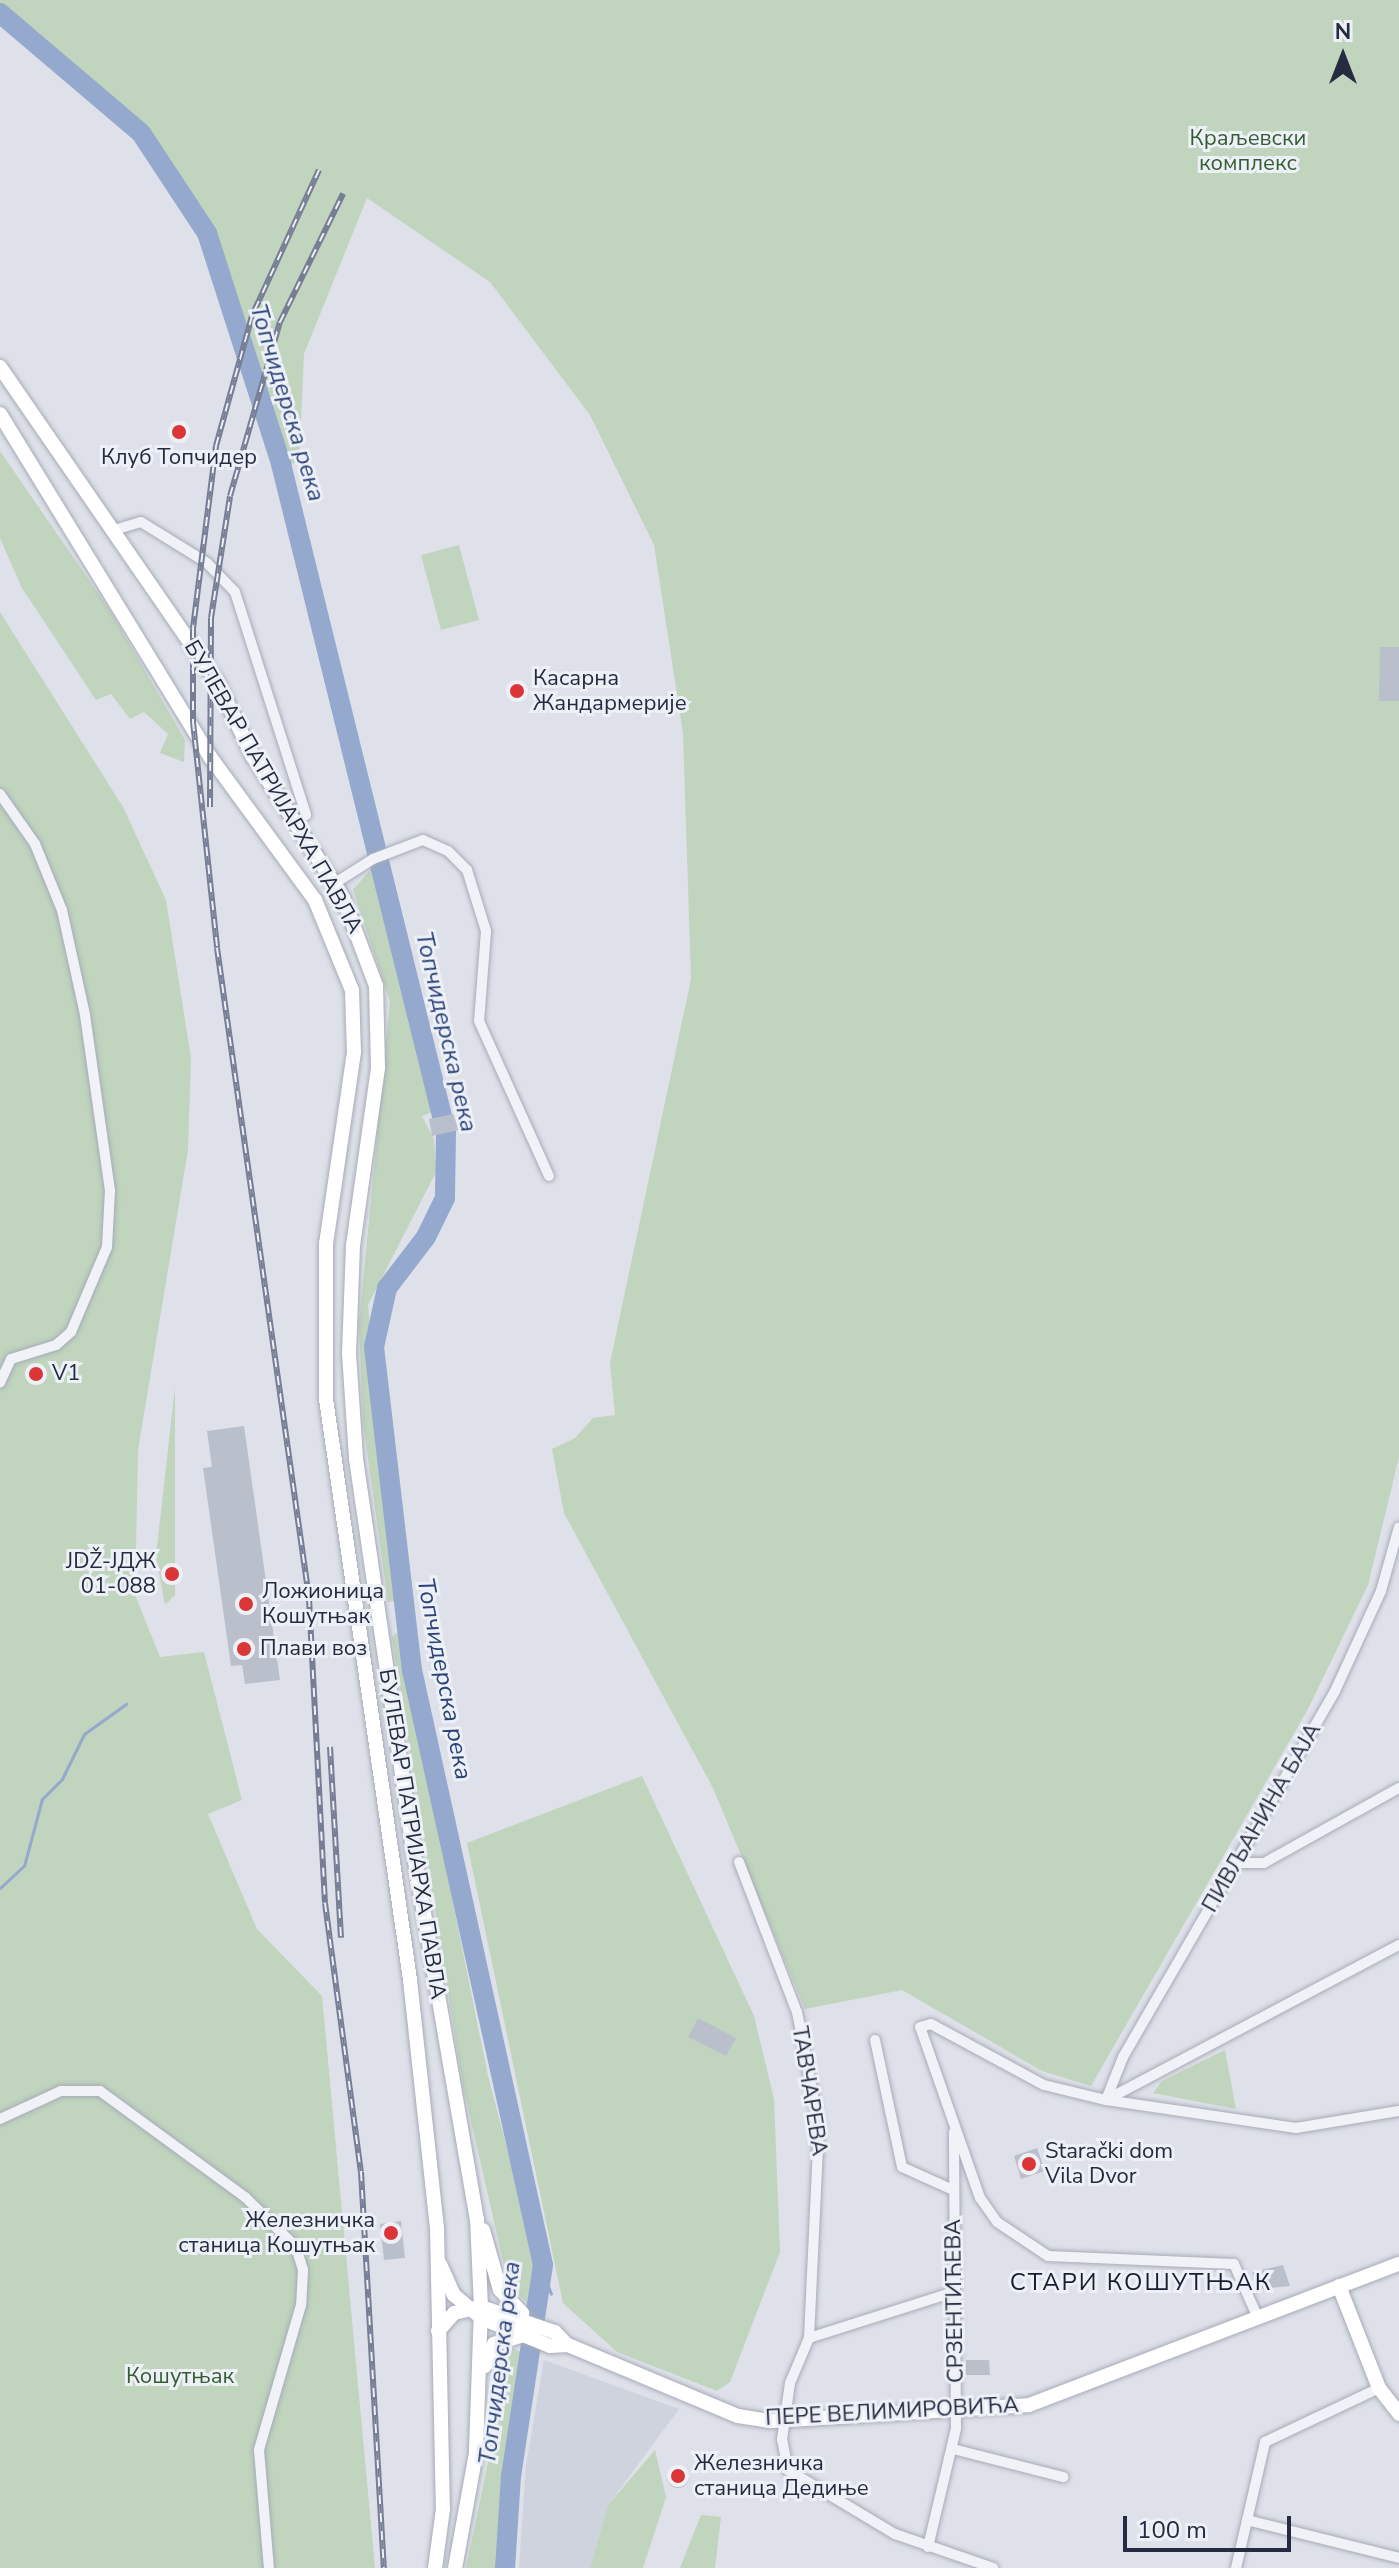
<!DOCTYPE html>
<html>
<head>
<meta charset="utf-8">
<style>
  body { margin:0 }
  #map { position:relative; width:1399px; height:2568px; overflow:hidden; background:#dee1e9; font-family:"Nunito Sans",sans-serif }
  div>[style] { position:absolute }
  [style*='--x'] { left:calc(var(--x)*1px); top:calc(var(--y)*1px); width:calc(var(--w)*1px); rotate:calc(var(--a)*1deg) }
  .built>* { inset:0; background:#cfd3de }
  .green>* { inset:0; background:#c0d4be }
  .stream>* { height:3px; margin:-1.5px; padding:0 1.5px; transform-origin:1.5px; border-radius:1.5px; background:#95a8cd }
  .river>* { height:20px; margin:-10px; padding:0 10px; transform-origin:10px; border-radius:10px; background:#95a8cd }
  .building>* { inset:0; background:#babfcc }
  .round { border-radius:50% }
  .roads { filter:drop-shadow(0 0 2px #a6abb7) drop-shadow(0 0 2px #a6abb7) }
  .street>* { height:10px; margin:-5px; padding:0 5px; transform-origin:5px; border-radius:5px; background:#f1f2f7 }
  .secondary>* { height:14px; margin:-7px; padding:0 7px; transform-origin:7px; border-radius:7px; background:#fff }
  .rail>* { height:6px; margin-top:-3px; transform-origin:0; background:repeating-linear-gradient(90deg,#edf0f6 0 9px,#767d94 0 18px); box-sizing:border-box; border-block:2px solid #767d94 }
  .dots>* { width:22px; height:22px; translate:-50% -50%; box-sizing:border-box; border:4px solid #edf0f6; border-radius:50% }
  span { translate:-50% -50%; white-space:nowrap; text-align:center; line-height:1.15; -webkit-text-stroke:6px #edf0f6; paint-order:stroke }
  .park-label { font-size:22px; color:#345e31 }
  .poi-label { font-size:22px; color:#252c41 }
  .left { translate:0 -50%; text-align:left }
  .right { translate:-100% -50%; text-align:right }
  .street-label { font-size:22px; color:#252c41 }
  .water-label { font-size:24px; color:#2c4379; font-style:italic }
  .neighbourhood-label { font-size:24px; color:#181d32; letter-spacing:2px }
  .north { position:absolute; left:1303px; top:16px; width:80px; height:80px; -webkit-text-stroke:6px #edf0f6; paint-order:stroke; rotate:0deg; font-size:22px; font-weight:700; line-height:32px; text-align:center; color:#252c41 }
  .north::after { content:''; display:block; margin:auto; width:28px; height:36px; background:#252c41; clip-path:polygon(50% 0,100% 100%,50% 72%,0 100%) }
  .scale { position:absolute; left:1123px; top:2516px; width:168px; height:36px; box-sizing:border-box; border:4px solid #252c41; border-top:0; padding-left:10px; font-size:24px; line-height:28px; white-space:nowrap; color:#252c41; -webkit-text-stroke:6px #edf0f6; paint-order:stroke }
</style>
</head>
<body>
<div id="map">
  <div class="built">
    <div style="clip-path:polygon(544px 2360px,679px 2409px,608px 2505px,590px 2568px,519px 2568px,526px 2465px)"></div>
  </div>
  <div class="green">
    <div style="clip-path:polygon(0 0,1399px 0,1399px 1457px,1368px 1585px,1308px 1709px,1091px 2086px,1042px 2071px,902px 1990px,805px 2009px,713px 1788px,564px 1513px,552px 1449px,575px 1438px,593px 1418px,615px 1415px,610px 1363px,691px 979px,683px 733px,654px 545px,590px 415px,490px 282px,367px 198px,304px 354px,299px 463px,281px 464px,207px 233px,175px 177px,141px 133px,0 13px)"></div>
    <div style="clip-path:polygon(0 451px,111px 612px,185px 740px,184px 762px,160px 753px,168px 734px,144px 712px,130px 719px,111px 694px,96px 700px,22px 588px,0 538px)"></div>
    <div style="clip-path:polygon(459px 545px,479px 620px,441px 630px,421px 555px)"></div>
    <div style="clip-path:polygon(0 612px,123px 807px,166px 900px,191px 1058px,188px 1150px,138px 1450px,135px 1595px,160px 1657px,204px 1652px,242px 1800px,208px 1814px,257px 1929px,322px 1996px,375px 2568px,0 2568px)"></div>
    <div style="clip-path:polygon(376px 863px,435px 1111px,422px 1116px,434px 1139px,436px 1172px,368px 1305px,395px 1601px,388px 1602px,363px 1422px,359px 1325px,390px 1001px,353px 890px)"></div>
    <div style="clip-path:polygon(175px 1387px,175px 1595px,165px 1605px,156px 1556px)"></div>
    <div style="clip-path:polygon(398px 1632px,488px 2076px,537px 2263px,532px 2306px,509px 2287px,463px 2086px,392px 1637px)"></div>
    <div style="clip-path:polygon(642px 1776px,754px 2016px,774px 2099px,780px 2252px,730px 2382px,717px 2391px,617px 2352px,563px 2303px,467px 1843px)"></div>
    <div style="clip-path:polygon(1225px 2050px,1236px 2109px,1153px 2093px,1162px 2081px)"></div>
    <div style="clip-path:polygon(513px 2348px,522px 2353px,497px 2568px,466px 2568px,489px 2458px,496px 2360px)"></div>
    <div style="clip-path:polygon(655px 2450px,666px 2497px,643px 2568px,590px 2568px,608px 2505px)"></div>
    <div style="clip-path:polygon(701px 2515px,721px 2517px,715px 2568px,680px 2568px)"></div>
  </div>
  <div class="stream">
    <div style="--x:0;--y:1888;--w:33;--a:-43"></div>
    <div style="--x:24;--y:1866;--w:69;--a:-75"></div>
    <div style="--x:42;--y:1799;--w:28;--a:-45"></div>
    <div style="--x:62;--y:1779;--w:50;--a:-63.9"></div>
    <div style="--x:84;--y:1734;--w:52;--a:-35.5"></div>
    <div style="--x:543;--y:2272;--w:23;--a:70"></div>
  </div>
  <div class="river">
    <div style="--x:0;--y:13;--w:185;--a:40.4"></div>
    <div style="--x:141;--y:133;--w:120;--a:56.6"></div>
    <div style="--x:207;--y:233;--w:243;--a:72.2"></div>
    <div style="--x:281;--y:464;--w:688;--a:76.13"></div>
    <div style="--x:446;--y:1132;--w:66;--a:90.9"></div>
    <div style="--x:445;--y:1198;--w:43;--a:116"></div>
    <div style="--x:426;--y:1237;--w:64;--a:127.4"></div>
    <div style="--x:387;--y:1288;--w:60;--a:102.4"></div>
    <div style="--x:374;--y:1347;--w:325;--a:83.3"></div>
    <div style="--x:412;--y:1670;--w:609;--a:77.58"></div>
    <div style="--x:543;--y:2265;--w:213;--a:98.6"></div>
    <div style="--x:511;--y:2476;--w:92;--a:93.7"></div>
  </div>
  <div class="building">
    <div style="clip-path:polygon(1380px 647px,1399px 647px,1399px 701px,1379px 701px)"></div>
    <div style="clip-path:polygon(453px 1114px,459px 1130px,432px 1136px,429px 1119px)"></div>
    <div style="clip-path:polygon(244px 1426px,280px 1680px,245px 1684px,242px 1665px,231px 1666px,203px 1468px,212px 1467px,207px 1431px)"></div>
    <div style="clip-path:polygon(698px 2018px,736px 2038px,726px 2056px,688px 2037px)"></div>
    <div style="clip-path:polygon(1037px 2148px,1045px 2171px,1021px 2179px,1014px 2156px)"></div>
    <div style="clip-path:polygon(401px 2221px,405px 2258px,384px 2260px,380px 2224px)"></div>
    <div style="clip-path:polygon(1283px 2265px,1290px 2286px,1258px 2289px,1252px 2272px)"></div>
    <div style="clip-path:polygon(966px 2360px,989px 2360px,990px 2375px,966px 2375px)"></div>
    <div class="round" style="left:667px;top:2466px;width:22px;height:22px"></div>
  </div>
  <div class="roads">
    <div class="street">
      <div style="--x:111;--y:531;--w:31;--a:-17"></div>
      <div style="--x:141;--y:522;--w:78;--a:31.8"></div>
      <div style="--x:207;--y:563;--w:40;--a:46"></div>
      <div style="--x:235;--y:592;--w:234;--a:72.3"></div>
      <div style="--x:0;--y:794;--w:61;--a:55"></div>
      <div style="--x:35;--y:844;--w:71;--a:67.8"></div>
      <div style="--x:62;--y:910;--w:107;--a:77.6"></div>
      <div style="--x:85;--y:1015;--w:177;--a:81.9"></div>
      <div style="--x:110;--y:1190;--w:57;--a:93"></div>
      <div style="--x:107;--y:1247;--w:92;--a:113"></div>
      <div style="--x:71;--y:1332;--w:20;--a:139"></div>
      <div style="--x:56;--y:1345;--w:47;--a:162.7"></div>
      <div style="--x:11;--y:1359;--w:26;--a:115"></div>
      <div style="--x:335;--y:883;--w:45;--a:-32.3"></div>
      <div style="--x:373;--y:859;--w:53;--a:-20.8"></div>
      <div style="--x:423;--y:840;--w:27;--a:24"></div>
      <div style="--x:448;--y:851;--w:27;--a:45"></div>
      <div style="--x:467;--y:870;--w:64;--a:72.7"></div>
      <div style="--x:486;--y:931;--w:90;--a:94.4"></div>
      <div style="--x:479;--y:1021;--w:170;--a:65.7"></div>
      <div style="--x:739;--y:1862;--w:161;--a:68.9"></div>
      <div style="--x:797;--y:2012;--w:116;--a:79.1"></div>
      <div style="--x:819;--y:2126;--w:212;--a:92.7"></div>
      <div style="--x:1236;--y:1863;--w:28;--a:0"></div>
      <div style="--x:1264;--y:1863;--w:154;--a:-29.1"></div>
      <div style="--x:875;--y:2040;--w:130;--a:78"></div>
      <div style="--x:902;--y:2167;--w:56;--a:24.3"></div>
      <div style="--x:1106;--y:2100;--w:46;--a:-68.4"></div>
      <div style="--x:1123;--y:2057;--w:423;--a:-59.9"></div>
      <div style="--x:1335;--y:1691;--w:110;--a:-65.3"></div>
      <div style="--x:1381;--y:1591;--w:66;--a:-74.3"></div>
      <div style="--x:1106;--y:2100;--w:331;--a:-27.9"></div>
      <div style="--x:0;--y:2119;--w:67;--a:-24.7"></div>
      <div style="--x:61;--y:2091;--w:39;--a:0"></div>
      <div style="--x:100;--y:2091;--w:180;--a:36.2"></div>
      <div style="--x:245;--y:2197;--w:71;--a:44.4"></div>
      <div style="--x:296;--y:2247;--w:24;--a:73"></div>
      <div style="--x:303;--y:2270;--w:35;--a:93"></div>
      <div style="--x:301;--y:2305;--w:151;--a:106.2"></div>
      <div style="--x:259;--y:2450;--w:118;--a:85.2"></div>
      <div style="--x:1258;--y:2318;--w:59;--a:-114"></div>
      <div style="--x:1234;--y:2264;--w:186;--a:-177.5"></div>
      <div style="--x:1048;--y:2256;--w:61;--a:-146.3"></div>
      <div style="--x:997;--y:2222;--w:29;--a:-125"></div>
      <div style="--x:980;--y:2198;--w:181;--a:-109.3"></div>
      <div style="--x:920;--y:2027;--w:11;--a:-15"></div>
      <div style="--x:931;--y:2024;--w:128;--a:28.4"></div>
      <div style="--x:1044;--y:2085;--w:64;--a:13.6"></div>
      <div style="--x:1106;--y:2100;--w:192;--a:8.4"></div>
      <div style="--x:1296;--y:2128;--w:104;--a:-9.4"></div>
      <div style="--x:809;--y:2338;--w:49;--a:112.9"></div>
      <div style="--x:790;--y:2383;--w:57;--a:98.1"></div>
      <div style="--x:782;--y:2439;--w:32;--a:79"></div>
      <div style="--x:788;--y:2470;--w:125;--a:30.9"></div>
      <div style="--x:895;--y:2534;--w:104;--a:19.1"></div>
      <div style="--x:809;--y:2338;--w:152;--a:-17.6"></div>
      <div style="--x:953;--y:2449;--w:114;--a:14.3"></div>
      <div style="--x:1247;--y:2520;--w:157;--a:14"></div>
      <div style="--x:928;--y:2547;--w:121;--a:-76.7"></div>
      <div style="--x:956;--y:2429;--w:297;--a:-90.4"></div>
      <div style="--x:1236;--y:2568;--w:129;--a:-77"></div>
      <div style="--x:1265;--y:2442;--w:126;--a:-25.3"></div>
    </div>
    <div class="secondary">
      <div style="--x:0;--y:367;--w:382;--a:55.4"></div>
      <div style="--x:217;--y:681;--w:84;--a:64.7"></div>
      <div style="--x:253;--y:757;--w:167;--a:57.4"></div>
      <div style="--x:343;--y:898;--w:94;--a:69.4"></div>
      <div style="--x:376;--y:986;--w:82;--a:88.6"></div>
      <div style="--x:378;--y:1068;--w:179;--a:98"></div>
      <div style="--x:353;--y:1245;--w:108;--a:92.1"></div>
      <div style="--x:349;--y:1353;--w:106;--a:86.2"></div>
      <div style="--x:356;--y:1459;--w:389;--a:81.7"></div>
      <div style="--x:412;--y:1844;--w:381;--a:80.2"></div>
      <div style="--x:477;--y:2219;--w:88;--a:87.4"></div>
      <div style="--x:481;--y:2307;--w:146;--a:92"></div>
      <div style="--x:476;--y:2453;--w:117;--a:100.3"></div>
      <div style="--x:0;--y:414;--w:404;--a:58.5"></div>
      <div style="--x:211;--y:758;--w:176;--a:53.8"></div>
      <div style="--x:315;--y:900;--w:97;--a:67.7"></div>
      <div style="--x:352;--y:990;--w:62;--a:88.2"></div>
      <div style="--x:354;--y:1052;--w:193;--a:98.3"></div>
      <div style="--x:326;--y:1243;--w:156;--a:90"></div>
      <div style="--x:326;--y:1399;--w:587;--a:81.77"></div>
      <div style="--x:410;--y:1980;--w:249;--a:83.8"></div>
      <div style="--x:437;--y:2228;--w:281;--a:88.8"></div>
      <div style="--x:443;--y:2509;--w:60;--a:97.7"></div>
      <div style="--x:483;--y:2230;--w:62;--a:74.2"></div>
      <div style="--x:500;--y:2290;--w:32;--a:46"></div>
      <div style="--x:440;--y:2264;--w:34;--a:66"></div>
      <div style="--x:454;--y:2295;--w:35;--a:40"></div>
      <div style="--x:481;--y:2318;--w:74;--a:22.1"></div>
      <div style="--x:550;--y:2346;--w:18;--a:-3"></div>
      <div style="--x:568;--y:2345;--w:184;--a:22.7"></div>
      <div style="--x:738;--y:2416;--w:33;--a:9"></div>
      <div style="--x:771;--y:2421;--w:258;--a:-3.5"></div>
      <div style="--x:1029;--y:2405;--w:396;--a:-20.9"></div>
      <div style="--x:1339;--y:2286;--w:110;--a:68.6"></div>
      <div style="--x:1379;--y:2388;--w:33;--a:52"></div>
      <div style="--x:438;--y:2331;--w:24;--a:-48"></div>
      <div style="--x:454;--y:2313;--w:28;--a:-13"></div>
      <div style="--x:481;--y:2307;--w:78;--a:18.7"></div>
      <div style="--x:555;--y:2332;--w:16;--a:47"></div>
      <div style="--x:485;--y:2366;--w:24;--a:-68"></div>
      <div style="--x:494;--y:2344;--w:30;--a:-17"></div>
    </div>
  </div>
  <div class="rail">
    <div style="--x:319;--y:170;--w:161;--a:114.7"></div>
    <div style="--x:252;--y:316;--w:135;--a:105.5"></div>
    <div style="--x:216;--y:446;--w:184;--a:97.2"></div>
    <div style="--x:193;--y:629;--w:93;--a:90"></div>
    <div style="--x:193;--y:722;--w:227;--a:83.9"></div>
    <div style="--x:217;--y:948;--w:656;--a:81.94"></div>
    <div style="--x:309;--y:1598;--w:305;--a:87"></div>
    <div style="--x:325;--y:1903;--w:271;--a:82.4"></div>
    <div style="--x:361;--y:2172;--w:397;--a:86.7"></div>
    <div style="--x:210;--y:807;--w:189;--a:-89.7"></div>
    <div style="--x:211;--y:618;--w:123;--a:-81.1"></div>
    <div style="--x:230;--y:496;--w:181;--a:-74"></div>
    <div style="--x:280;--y:322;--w:143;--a:-63.8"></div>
    <div style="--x:330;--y:1747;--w:191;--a:86.7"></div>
  </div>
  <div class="dots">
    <div style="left:179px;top:432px;background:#db3637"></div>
    <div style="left:517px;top:691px;background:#db3637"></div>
    <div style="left:36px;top:1374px;background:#db3637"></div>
    <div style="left:172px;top:1574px;background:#db3637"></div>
    <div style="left:246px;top:1604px;background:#db3637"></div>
    <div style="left:244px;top:1649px;background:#db3637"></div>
    <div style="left:1029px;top:2164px;background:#db3637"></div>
    <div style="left:391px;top:2233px;background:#db3637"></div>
    <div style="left:678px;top:2476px;background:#db3637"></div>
  </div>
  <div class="park-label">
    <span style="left:1248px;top:151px">Краљевски<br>комплекс</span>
    <span style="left:180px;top:2377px">Кошутњак</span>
  </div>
  <div class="poi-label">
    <span style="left:179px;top:458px">Клуб Топчидер</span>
    <span class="left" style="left:533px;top:691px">Касарна<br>Жандармерије</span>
    <span class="left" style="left:52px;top:1374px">V1</span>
    <span class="right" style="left:156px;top:1574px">JDŽ-JДЖ<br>01-088</span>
    <span class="left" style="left:262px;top:1604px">Ложионица<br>Кошутњак</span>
    <span class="left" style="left:260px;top:1649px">Плави воз</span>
    <span class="left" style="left:1045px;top:2164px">Starački dom<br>Vila Dvor</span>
    <span class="right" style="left:375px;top:2233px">Железничка<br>станица Кошутњак</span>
    <span class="left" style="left:694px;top:2476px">Железничка<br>станица Дедиње</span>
  </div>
  <div class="street-label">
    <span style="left:273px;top:787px;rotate:60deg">БУЛЕВАР ПАТРИЈАРХА ПАВЛА</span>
    <span style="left:1262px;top:1818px;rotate:-60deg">ПИВЉАНИНА БАЈА</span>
    <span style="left:412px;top:1834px;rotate:81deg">БУЛЕВАР ПАТРИЈАРХА ПАВЛА</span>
    <span style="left:809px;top:2091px;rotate:81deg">ТАВЧАРЕВА</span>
    <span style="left:955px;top:2301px;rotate:-91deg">СРЗЕНТИЋЕВА</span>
    <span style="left:892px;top:2412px;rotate:-3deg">ПЕРЕ ВЕЛИМИРОВИЋА</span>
  </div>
  <div class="water-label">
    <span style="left:287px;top:403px;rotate:73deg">Топчидерска река</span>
    <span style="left:446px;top:1032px;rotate:77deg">Топчидерска река</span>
    <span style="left:444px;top:1679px;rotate:79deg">Топчидерска река</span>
    <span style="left:500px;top:2363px;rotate:-83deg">Топчидерска река</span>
  </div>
  <div class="neighbourhood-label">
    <span style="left:1141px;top:2283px">СТАРИ КОШУТЊАК</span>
  </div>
  <div class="north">N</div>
  <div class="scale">100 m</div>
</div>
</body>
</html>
